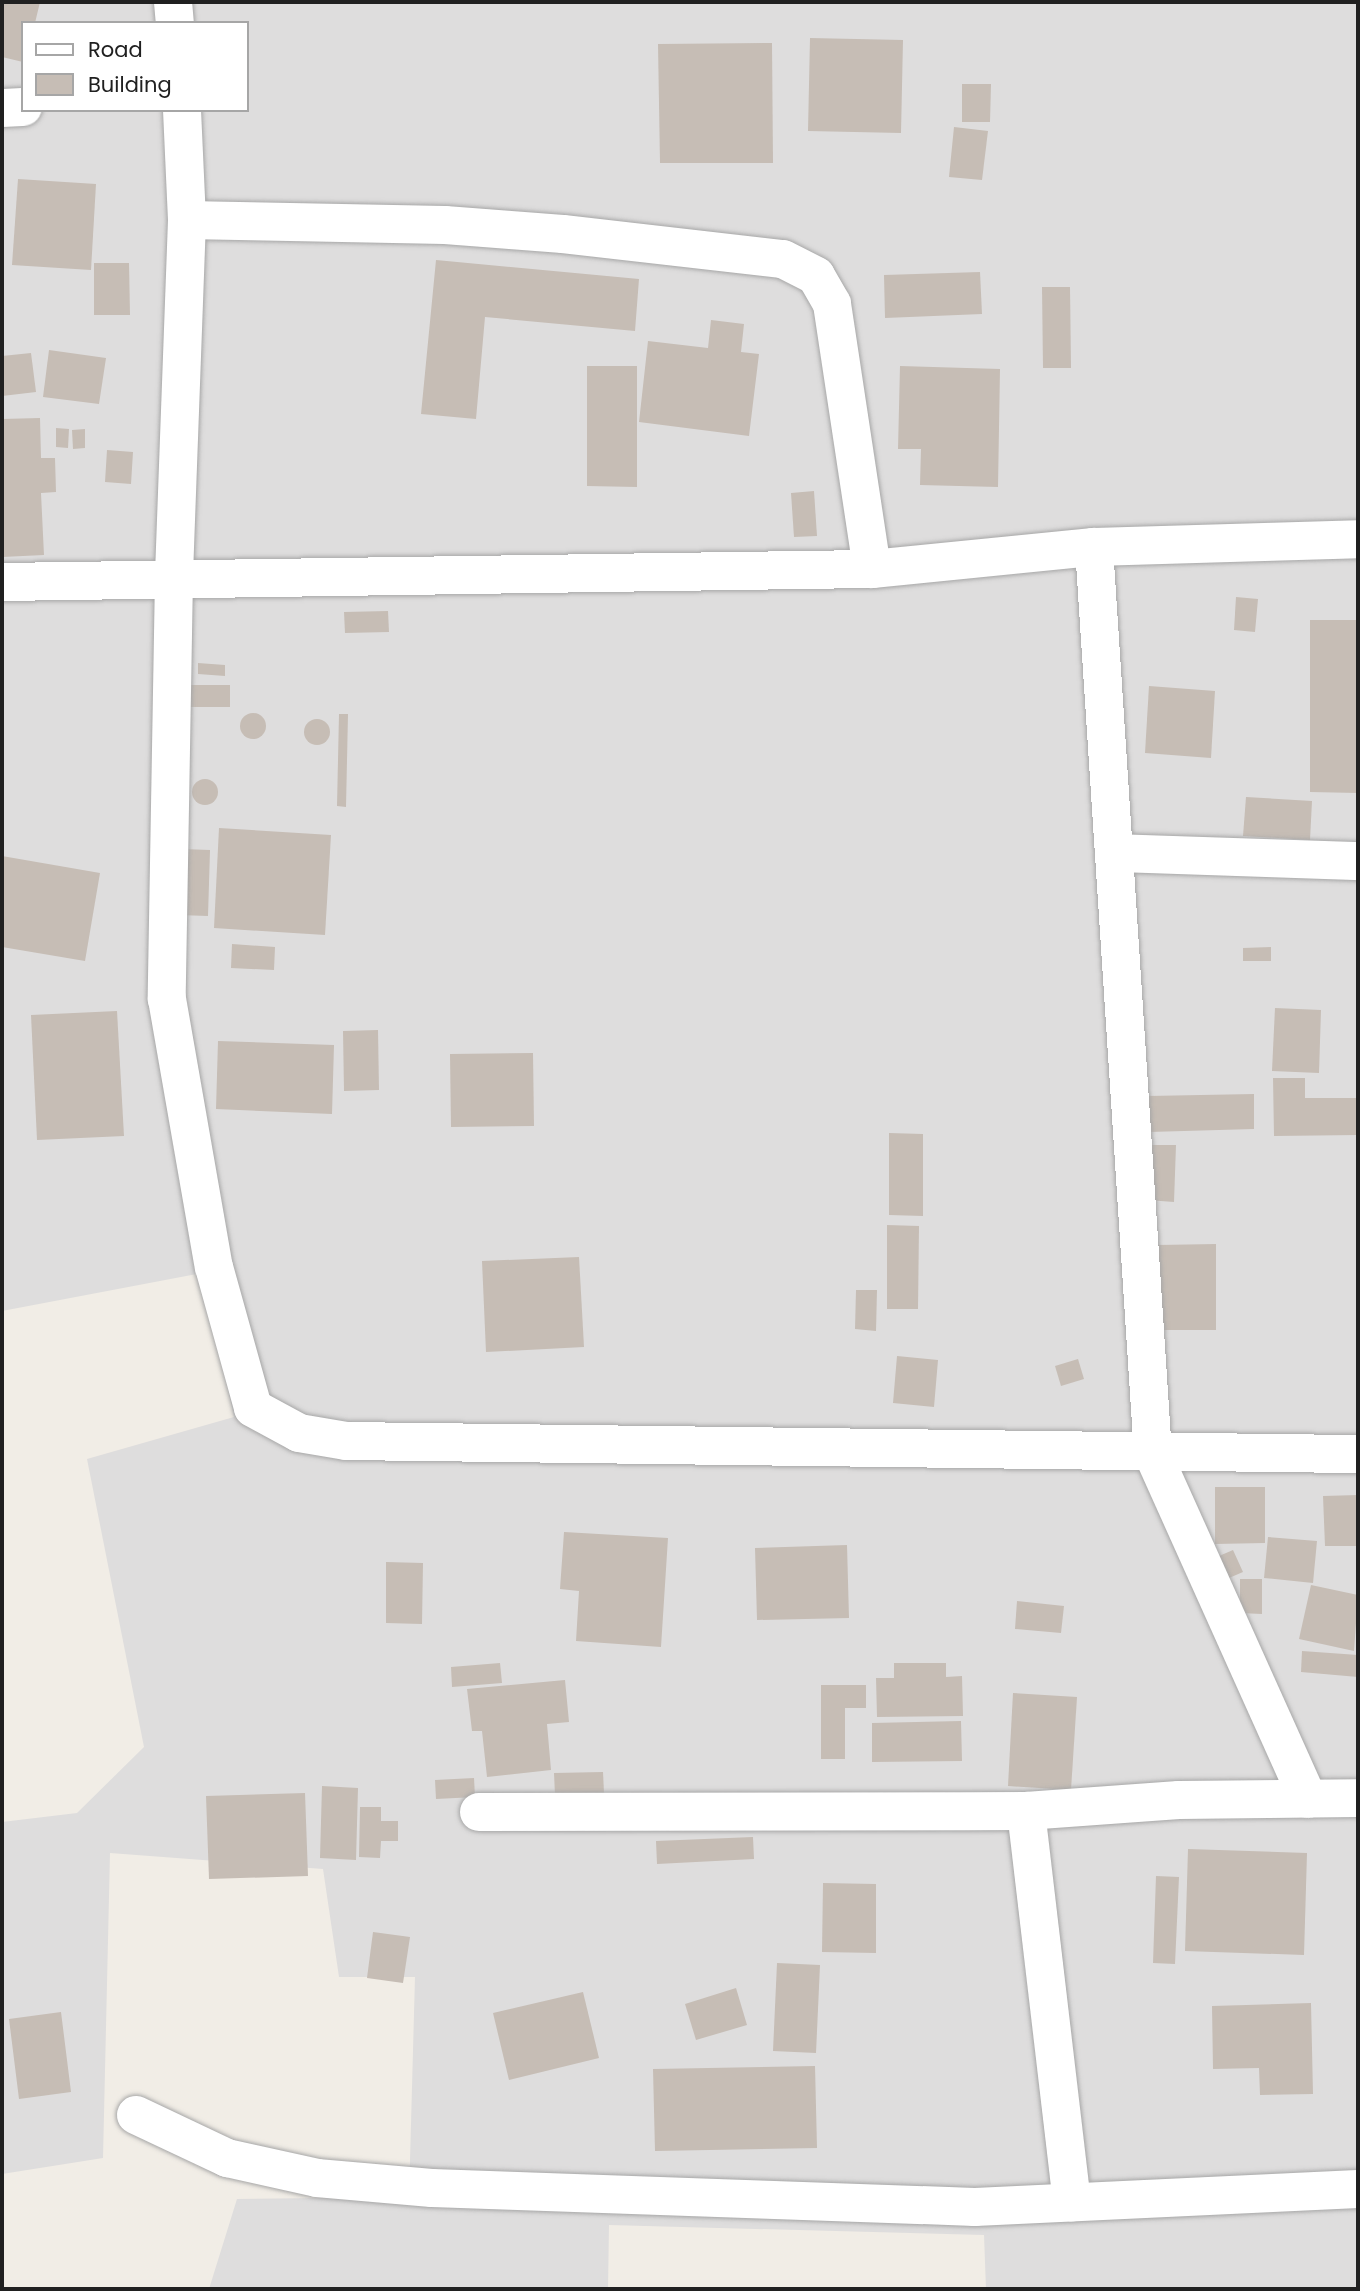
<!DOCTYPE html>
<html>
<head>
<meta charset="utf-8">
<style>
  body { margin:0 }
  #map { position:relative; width:1360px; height:2291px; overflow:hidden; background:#f1ede6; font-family:Poppins,sans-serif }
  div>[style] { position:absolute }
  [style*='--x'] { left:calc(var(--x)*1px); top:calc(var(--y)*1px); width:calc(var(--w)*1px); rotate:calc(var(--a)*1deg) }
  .residential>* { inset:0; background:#dedddd }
  .building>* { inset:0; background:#c6bdb5 }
  .round { border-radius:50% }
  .roads { filter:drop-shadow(0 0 2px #a7a7a7) drop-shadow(0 0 2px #a7a7a7) }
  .minor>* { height:38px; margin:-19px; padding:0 19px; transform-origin:19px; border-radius:19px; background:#fff }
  span { translate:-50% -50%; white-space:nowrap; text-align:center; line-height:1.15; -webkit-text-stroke:6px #fff; paint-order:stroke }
  .frame { position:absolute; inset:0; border:4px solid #202020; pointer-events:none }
  .legend { position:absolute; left:21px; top:21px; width:228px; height:91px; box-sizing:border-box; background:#fff; border:2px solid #a6a6a6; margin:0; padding:9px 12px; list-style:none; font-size:21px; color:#202020 }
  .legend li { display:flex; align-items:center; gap:14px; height:35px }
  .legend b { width:35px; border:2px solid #a6a6a6 }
</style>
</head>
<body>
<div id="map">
  <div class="residential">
    <div style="clip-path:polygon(evenodd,2px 2px,1358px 2px,1358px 2289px,986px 2289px,984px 2235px,609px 2225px,608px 2289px,209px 2289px,237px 2199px,409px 2197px,415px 1977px,339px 1977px,323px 1869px,110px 1853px,103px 2158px,2px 2174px,2px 1822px,77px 1813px,144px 1747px,87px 1459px,234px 1417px,202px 1273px,2px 1311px,2px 2px,23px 23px,247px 23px,247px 110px,23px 110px,23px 23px)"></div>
  </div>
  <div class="building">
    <div style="clip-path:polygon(2px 2px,40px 2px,35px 23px,23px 23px,23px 62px,2px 57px)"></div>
    <div style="clip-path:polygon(810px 38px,903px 40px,901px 133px,808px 131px)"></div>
    <div style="clip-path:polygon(772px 43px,773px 163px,660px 163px,658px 44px)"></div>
    <div style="clip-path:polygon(962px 84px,991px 84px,990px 122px,962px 122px)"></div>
    <div style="clip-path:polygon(954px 127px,988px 131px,982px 180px,949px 177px)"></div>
    <div style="clip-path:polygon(18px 179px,96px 184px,91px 270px,12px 265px)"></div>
    <div style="clip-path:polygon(436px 260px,639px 279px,635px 331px,485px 317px,476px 419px,421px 414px)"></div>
    <div style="clip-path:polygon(94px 263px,129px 263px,130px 315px,94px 315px)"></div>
    <div style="clip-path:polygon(980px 272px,982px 314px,885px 318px,884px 275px)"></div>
    <div style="clip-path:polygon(1042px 287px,1070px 287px,1071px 368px,1043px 368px)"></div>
    <div style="clip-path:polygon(711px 320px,744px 324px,741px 352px,759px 354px,749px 436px,639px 422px,648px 341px,708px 348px)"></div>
    <div style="clip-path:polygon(49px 350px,106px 358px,99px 404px,43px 397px)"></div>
    <div style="clip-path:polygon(31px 353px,36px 392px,2px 396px,2px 356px)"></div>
    <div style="clip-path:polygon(587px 366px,637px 366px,637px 487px,587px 486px)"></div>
    <div style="clip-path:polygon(900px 366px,1000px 369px,998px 487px,920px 485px,921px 449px,898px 449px)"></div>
    <div style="clip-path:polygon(40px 418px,41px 458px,55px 458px,56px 492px,41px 493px,44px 555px,2px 557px,2px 419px)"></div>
    <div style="clip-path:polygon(56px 428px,69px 429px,68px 448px,56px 447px)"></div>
    <div style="clip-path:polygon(85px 429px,85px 448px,73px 449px,72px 430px)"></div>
    <div style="clip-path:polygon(107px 450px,133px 452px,131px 484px,105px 482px)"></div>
    <div style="clip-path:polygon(814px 491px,817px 536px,794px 537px,791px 493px)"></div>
    <div style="clip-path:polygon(1236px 597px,1258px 599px,1255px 632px,1234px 630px)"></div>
    <div style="clip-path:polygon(388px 611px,389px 632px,345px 633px,344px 612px)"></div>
    <div style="clip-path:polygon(1310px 620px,1358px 620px,1358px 793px,1310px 792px)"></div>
    <div style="clip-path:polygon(198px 663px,225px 665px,225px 676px,198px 674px)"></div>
    <div style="clip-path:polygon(188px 685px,230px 685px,230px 707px,188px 707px)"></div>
    <div style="clip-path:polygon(1149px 686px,1215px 691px,1211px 758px,1145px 753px)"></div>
    <div class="round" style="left:240px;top:713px;width:26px;height:26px"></div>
    <div style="clip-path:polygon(339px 714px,348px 714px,346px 807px,337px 806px)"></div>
    <div class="round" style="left:304px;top:719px;width:26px;height:26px"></div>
    <div class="round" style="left:192px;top:779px;width:26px;height:26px"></div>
    <div style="clip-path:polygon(1246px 797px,1312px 801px,1310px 840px,1243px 836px)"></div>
    <div style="clip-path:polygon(219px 828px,331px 835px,325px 935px,214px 928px)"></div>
    <div style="clip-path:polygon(182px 849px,210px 850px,208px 916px,179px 915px)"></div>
    <div style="clip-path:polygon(2px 856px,100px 873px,85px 961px,2px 947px)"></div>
    <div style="clip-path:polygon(232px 944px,275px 947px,274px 970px,231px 968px)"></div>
    <div style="clip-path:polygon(1271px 947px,1271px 961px,1243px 961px,1243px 948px)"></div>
    <div style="clip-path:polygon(1275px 1008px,1321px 1010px,1319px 1073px,1272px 1071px)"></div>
    <div style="clip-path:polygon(117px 1011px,124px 1136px,37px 1140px,31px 1015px)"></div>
    <div style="clip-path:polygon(378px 1030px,379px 1090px,344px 1091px,343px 1031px)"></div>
    <div style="clip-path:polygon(218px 1041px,334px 1045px,332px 1114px,216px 1109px)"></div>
    <div style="clip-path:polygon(533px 1053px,534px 1126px,451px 1127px,450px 1054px)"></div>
    <div style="clip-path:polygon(1273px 1078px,1305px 1078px,1305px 1098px,1358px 1098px,1358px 1135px,1274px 1136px)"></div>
    <div style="clip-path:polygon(1254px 1094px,1254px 1129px,1149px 1132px,1148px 1096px)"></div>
    <div style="clip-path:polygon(889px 1133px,923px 1134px,923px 1216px,889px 1215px)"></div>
    <div style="clip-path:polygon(1150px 1145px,1176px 1145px,1174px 1202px,1147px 1200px)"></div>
    <div style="clip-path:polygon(887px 1225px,919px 1226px,918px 1309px,887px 1309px)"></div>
    <div style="clip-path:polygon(1216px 1244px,1216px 1330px,1159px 1330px,1158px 1245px)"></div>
    <div style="clip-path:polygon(579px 1257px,584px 1347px,486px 1352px,482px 1261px)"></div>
    <div style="clip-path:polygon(856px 1290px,877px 1290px,876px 1331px,855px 1329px)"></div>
    <div style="clip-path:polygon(897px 1356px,938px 1360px,934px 1407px,893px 1403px)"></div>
    <div style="clip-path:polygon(1078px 1359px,1084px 1379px,1061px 1386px,1055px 1366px)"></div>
    <div style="clip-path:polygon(1215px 1487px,1265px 1487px,1265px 1543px,1215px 1544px)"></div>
    <div style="clip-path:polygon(1358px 1495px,1358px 1546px,1325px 1546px,1323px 1496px)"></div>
    <div style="clip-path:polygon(564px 1532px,668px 1538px,661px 1647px,576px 1641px,579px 1591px,560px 1589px)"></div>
    <div style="clip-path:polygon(1268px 1537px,1317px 1541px,1313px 1583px,1264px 1578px)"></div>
    <div style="clip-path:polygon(847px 1545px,849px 1618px,757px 1620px,755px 1548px)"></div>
    <div style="clip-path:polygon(1233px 1550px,1243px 1572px,1229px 1578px,1219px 1556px)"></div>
    <div style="clip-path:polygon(386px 1562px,423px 1563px,422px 1624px,386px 1623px)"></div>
    <div style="clip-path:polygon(1240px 1579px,1262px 1579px,1262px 1614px,1240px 1613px)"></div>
    <div style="clip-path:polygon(1311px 1585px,1358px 1595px,1354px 1651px,1299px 1639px)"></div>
    <div style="clip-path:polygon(1017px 1601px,1064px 1606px,1061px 1633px,1015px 1629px)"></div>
    <div style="clip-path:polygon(1302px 1651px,1358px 1655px,1358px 1677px,1301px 1672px)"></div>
    <div style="clip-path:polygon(500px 1663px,502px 1683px,452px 1687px,451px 1667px)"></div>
    <div style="clip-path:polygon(894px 1663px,946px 1663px,946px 1677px,962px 1676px,963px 1716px,877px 1717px,876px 1678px,894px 1678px)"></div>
    <div style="clip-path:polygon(565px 1680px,569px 1722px,547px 1724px,551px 1770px,487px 1777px,482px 1731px,472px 1731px,467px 1689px)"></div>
    <div style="clip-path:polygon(821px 1685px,866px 1685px,866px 1708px,845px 1708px,845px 1759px,821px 1759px)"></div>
    <div style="clip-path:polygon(1013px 1693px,1077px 1697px,1071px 1790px,1008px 1786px)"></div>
    <div style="clip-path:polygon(961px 1721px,962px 1761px,872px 1762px,872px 1723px)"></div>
    <div style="clip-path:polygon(603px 1772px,604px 1793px,555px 1795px,554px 1773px)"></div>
    <div style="clip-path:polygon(474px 1778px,475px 1797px,436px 1799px,435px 1780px)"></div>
    <div style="clip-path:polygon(322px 1786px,358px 1788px,356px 1860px,320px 1858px)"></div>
    <div style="clip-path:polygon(305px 1793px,308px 1876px,209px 1879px,206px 1796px)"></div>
    <div style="clip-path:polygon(360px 1807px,381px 1807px,381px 1821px,398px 1821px,398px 1841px,381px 1841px,380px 1858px,359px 1857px)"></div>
    <div style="clip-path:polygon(753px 1837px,754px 1859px,657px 1864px,656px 1841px)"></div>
    <div style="clip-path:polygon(1188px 1849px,1307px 1853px,1304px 1955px,1185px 1951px)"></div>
    <div style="clip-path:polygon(1156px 1876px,1179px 1877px,1175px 1964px,1153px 1963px)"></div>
    <div style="clip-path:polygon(823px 1883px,876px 1884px,876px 1953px,822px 1952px)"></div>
    <div style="clip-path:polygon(373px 1932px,410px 1937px,403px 1983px,367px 1978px)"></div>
    <div style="clip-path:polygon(777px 1963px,820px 1965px,816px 2053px,773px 2051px)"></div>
    <div style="clip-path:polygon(736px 1988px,747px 2025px,696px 2040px,685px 2004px)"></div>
    <div style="clip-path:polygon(583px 1992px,599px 2058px,509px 2080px,493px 2013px)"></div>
    <div style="clip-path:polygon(1311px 2003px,1313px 2094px,1260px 2095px,1259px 2068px,1213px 2069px,1212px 2006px)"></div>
    <div style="clip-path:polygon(61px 2012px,71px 2092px,19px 2099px,9px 2019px)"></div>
    <div style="clip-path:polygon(815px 2066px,817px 2148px,655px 2151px,653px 2069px)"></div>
  </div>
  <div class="roads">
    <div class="minor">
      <div style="--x:173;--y:2;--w:21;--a:85"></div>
      <div style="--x:2;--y:108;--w:21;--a:-3"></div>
      <div style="--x:182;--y:110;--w:110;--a:87.4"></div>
      <div style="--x:187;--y:220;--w:357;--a:92.1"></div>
      <div style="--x:174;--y:577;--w:422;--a:91"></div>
      <div style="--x:167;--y:999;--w:272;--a:80.1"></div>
      <div style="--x:214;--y:1267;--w:146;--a:74.5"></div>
      <div style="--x:253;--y:1408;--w:52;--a:28.5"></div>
      <div style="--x:299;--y:1433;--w:48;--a:9.7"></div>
      <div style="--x:346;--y:1441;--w:1012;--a:0.74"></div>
      <div style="--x:187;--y:220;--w:258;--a:1.1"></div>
      <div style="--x:445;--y:225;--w:118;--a:4.4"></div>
      <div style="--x:563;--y:234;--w:221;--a:6.5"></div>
      <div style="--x:783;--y:259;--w:37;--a:27"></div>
      <div style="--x:816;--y:276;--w:32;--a:60"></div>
      <div style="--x:832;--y:304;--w:268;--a:81.4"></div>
      <div style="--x:1094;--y:547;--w:909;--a:86.28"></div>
      <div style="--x:1153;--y:1454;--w:378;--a:65.8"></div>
      <div style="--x:2;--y:582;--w:870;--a:-0.86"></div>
      <div style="--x:872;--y:569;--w:223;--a:-5.7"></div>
      <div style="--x:1094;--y:547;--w:264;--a:-1.7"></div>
      <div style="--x:1116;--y:853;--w:242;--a:1.9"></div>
      <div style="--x:1026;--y:1811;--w:153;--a:-4.1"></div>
      <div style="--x:1179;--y:1800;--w:179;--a:-0.6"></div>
      <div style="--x:479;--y:1812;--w:547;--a:-0.1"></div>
      <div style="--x:1026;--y:1811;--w:394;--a:83.3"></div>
      <div style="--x:136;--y:2115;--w:101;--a:25.3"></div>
      <div style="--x:227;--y:2158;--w:92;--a:12.5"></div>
      <div style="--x:317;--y:2178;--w:115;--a:5"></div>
      <div style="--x:432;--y:2188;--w:543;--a:2"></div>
      <div style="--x:975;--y:2207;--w:383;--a:-2.7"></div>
    </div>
  </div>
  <div class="frame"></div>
  <ul class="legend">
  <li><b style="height:9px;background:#fff"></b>Road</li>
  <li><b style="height:19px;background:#c6bdb5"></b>Building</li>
  </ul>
</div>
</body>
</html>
